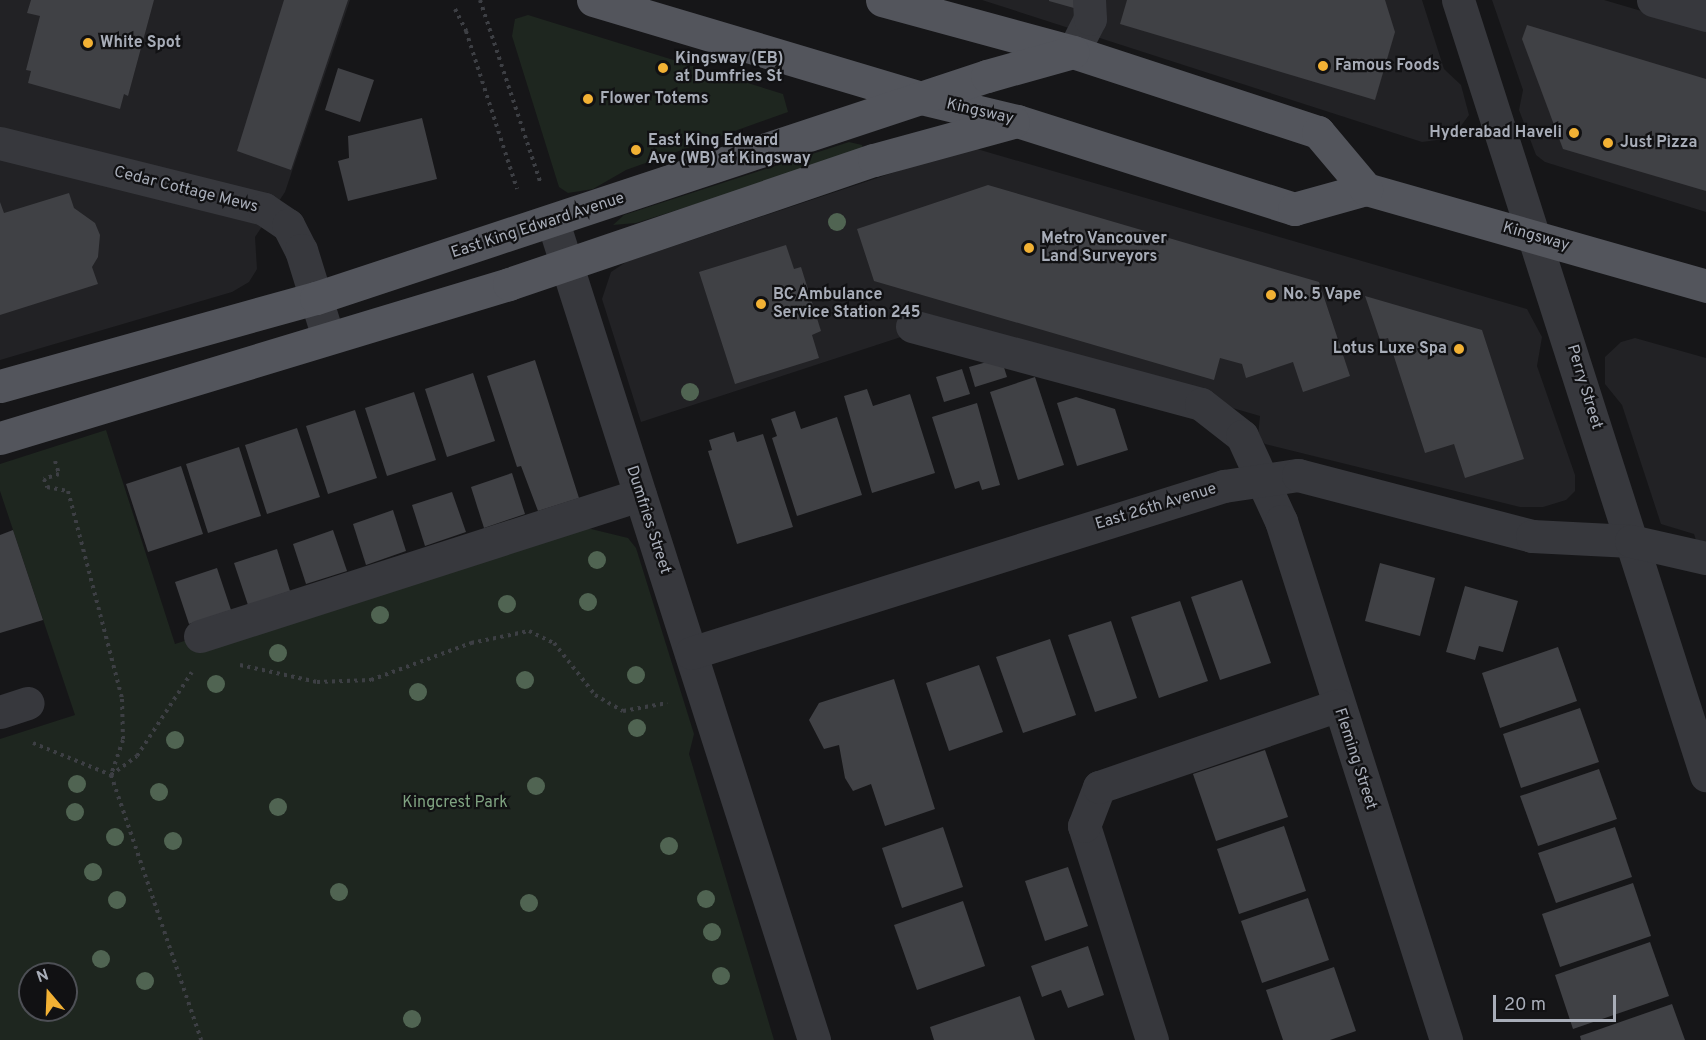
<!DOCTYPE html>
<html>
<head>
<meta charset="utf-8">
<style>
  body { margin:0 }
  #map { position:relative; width:1706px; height:1040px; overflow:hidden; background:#161618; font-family:Overpass,sans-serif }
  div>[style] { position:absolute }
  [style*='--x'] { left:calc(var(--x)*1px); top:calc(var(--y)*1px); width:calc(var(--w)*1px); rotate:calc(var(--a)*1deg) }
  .built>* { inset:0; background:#222225 }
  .green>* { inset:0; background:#1e261f }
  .building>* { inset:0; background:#404145 }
  .path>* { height:4px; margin-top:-2px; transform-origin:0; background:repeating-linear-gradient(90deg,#3d3f44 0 3px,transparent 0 7.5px) }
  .minor>* { height:33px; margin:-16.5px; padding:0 16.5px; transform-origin:16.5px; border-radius:16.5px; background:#37383d }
  .major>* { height:33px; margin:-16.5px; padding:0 16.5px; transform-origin:16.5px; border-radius:16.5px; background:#53555c }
  .trees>* { width:18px; height:18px; margin:-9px; border-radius:50%; background:#506452 }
  .dots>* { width:16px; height:16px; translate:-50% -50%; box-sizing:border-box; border:3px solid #111113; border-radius:50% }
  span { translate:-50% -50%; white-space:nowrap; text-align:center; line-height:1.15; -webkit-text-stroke:4.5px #111113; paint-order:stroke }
  .poi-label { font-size:16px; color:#a8adb8; font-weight:700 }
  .left { translate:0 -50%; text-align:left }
  .right { translate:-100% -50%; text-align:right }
  .street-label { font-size:16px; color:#a8adb8 }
  .park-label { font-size:16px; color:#7fa381 }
  .north { position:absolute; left:18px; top:962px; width:60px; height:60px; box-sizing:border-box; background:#111113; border:2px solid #4d4f55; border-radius:50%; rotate:341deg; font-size:16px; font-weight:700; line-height:24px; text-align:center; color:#a8adb8 }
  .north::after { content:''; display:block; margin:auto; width:21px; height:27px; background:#f2b134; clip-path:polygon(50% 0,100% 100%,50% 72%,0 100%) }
  .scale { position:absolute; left:1493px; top:995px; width:123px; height:27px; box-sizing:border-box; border:3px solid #a8adb8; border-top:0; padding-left:8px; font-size:18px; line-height:21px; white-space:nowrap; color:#a8adb8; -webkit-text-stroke:4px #111113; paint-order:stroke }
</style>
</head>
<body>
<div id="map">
  <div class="built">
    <div style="clip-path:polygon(0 0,350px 0,285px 192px,255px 237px,257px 269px,249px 282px,232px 292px,0 360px)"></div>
    <div style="clip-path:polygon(982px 0,1422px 0,1444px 69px,1461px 85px,1469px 115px,1452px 138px,1422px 142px)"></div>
    <div style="clip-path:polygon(1604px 0,1706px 30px,1706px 212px,1545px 162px,1536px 155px,1519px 110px,1523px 90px,1492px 0)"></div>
    <div style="clip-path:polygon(977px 149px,1527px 309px,1542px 337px,1537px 366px,1575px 475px,1575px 491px,1566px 500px,1543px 507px,1520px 507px,1265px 444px,1258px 436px,1260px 416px,902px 312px,901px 337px,641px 422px,602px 299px,611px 272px,626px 262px,955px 152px)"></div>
    <div style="clip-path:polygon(1635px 338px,1706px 358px,1706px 558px,1701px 556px,1694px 534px,1661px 524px,1622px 405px,1605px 384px,1605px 357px,1621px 342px)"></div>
  </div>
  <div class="green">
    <div style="clip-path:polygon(528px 15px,783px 94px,788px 112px,626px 170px,593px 189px,568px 193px,559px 187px,512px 36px,515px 19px)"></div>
    <div style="clip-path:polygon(849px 142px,862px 145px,864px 151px,636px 223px,613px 225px,624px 215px)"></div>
    <div style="clip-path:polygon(evenodd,106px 430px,175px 644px,582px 513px,587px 528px,628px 538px,636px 548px,694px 734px,689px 754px,774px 1040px,0 1040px,0 739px,75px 715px,0 491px,0 464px,106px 430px,30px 974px,66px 974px,66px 1010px,30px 1010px,30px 974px)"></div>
  </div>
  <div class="building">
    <div style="clip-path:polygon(31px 0,154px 0,128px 96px,124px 94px,120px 109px,28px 83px,31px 71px,26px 70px,40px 16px,27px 13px)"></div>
    <div style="clip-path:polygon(284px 0,348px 0,291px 170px,237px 151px)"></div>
    <div style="clip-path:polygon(1049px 0,1077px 0,1081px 10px,1049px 1px)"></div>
    <div style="clip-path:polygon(1127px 0,1385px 0,1395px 32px,1375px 100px,1120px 24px)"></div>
    <div style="clip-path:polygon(1527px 25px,1706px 79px,1706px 191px,1563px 149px,1522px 39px)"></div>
    <div style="clip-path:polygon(338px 68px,374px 80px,360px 122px,325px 110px)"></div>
    <div style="clip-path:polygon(422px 118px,437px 179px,348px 201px,338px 161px,349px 158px,348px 136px)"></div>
    <div style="clip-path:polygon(988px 185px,1319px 282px,1350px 376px,1303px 392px,1293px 362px,1246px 378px,1242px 364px,1220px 358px,1214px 380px,874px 281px,857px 229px)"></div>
    <div style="clip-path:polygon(69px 193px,74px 208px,95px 223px,100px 235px,98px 257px,92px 267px,98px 284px,0 315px,0 202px,4px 213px)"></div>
    <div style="clip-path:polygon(786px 245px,794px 269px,801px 267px,821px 331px,812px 335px,819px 358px,735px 384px,699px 272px)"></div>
    <div style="clip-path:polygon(1365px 296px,1482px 330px,1524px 459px,1465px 478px,1454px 444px,1425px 453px,1388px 338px,1380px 340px)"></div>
    <div style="clip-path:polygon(1001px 358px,1007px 377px,975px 387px,969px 367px)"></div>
    <div style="clip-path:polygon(535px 360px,579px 498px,538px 511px,521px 466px,517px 467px,487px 376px)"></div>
    <div style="clip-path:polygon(962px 369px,970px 394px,944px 402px,936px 377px)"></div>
    <div style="clip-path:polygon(473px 373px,495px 441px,447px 457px,425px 389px)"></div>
    <div style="clip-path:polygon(1035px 377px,1064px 465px,1018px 480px,990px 392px)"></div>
    <div style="clip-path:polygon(867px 389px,873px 406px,910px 394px,935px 473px,872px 493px,844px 396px)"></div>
    <div style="clip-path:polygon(414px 392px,436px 460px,387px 476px,365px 408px)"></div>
    <div style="clip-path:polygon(1076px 397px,1115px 409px,1128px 450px,1077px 466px,1057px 403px)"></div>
    <div style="clip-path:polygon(977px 403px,1000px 485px,982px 490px,979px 481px,955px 489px,932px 417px)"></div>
    <div style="clip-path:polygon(355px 410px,377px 478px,328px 494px,306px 426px)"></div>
    <div style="clip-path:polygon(795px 411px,801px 429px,837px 417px,862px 495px,797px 516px,772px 438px,777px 436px,771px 419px)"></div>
    <div style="clip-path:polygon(297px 428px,320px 497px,267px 514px,245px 445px)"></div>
    <div style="clip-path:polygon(734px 432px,737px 442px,763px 434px,793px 527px,737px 544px,708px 451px,712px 450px,709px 440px)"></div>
    <div style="clip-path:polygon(239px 447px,261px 516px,208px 533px,186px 464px)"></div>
    <div style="clip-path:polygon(181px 466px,203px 534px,148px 552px,126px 484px)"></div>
    <div style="clip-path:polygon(512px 473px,525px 514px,484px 528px,471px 487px)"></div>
    <div style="clip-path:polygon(452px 492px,466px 532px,425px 546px,412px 505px)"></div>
    <div style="clip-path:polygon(393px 510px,406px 551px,366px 565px,353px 524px)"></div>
    <div style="clip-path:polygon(13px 530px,43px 620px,0 633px,0 535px)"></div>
    <div style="clip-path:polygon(333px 530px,347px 571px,306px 584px,293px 544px)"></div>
    <div style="clip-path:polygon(277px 549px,290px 591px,248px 605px,234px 563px)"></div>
    <div style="clip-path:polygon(1380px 563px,1435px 578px,1420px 636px,1365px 621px)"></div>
    <div style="clip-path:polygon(217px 568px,231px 610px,189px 624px,175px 582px)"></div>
    <div style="clip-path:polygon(1242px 580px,1271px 663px,1220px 680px,1191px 597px)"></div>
    <div style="clip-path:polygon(1465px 586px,1518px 601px,1503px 652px,1479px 646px,1475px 660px,1446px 652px)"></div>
    <div style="clip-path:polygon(1180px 601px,1208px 681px,1159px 698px,1131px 617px)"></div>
    <div style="clip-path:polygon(1111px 621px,1137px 698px,1095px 712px,1068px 635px)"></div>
    <div style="clip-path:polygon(1050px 639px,1076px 715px,1023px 733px,996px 657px)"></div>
    <div style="clip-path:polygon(1558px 647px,1577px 701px,1500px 728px,1482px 673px)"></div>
    <div style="clip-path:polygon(979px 665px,1003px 732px,949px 751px,926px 683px)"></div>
    <div style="clip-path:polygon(894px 679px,935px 809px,885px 826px,871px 784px,853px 791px,845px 778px,839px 745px,824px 749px,809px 720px,819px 703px)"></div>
    <div style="clip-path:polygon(1580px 708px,1599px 762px,1521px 788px,1503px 734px)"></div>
    <div style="clip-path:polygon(1265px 750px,1288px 817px,1216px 841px,1193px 774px)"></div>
    <div style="clip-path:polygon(1599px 769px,1617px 819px,1538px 846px,1520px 796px)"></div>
    <div style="clip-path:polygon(1284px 826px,1306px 891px,1239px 914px,1217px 849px)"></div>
    <div style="clip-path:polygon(943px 827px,963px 887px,902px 908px,882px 848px)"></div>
    <div style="clip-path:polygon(1615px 827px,1632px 877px,1556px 903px,1538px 853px)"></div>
    <div style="clip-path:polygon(1068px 867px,1088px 926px,1045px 941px,1025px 881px)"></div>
    <div style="clip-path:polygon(1633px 883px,1651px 936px,1560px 967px,1542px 914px)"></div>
    <div style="clip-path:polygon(1308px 898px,1329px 960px,1262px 983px,1241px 921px)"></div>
    <div style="clip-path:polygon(963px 901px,985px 966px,917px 990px,894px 925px)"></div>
    <div style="clip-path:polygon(1650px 942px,1669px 996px,1573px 1029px,1555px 975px)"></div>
    <div style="clip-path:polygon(1088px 946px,1104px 995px,1068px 1008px,1061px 990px,1042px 997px,1031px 966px)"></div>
    <div style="clip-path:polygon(1334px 967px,1356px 1031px,1330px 1040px,1283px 1040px,1266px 990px)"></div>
    <div style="clip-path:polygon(1020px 996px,1035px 1040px,934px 1040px,930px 1027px)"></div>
    <div style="clip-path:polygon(1672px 1004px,1685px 1040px,1581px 1040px,1580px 1036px)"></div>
  </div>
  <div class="path">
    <div style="--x:480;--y:0;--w:194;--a:71.7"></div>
    <div style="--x:455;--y:9;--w:25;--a:63"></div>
    <div style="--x:466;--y:31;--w:166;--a:72.1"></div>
    <div style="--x:55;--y:461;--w:14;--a:73"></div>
    <div style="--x:59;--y:474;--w:16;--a:162"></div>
    <div style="--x:44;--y:479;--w:9;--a:69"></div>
    <div style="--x:47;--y:487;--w:21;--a:11"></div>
    <div style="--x:68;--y:491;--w:215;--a:75.4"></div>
    <div style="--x:122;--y:699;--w:41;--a:88.6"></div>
    <div style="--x:123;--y:740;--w:37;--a:109"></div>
    <div style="--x:111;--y:775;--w:280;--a:71.2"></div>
    <div style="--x:240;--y:665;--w:79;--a:12.4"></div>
    <div style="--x:317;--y:682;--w:54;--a:-2.1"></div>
    <div style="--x:371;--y:680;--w:107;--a:-20.3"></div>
    <div style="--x:471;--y:643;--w:59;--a:-11.7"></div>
    <div style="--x:529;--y:631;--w:28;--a:26"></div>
    <div style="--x:554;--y:643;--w:66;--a:51.7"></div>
    <div style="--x:595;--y:695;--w:32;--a:30"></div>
    <div style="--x:623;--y:711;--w:45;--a:-10.3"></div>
    <div style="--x:33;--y:743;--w:84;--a:22.3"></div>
    <div style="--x:111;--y:775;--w:32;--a:-36"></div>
    <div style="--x:137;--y:756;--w:100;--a:-56.8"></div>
  </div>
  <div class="minor">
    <div style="--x:1458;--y:0;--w:814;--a:72.26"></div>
    <div style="--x:1653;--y:0;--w:55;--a:15.8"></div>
    <div style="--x:1073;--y:52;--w:37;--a:-63"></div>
    <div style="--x:1090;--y:19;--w:19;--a:-93"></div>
    <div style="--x:0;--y:143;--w:272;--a:14"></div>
    <div style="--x:264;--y:209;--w:29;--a:34"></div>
    <div style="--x:288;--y:225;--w:28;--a:63"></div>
    <div style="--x:301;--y:250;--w:91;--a:72.8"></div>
    <div style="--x:553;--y:222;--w:859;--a:72.3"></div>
    <div style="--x:912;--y:326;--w:299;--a:15.1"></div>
    <div style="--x:1201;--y:404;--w:52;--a:38"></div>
    <div style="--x:1242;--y:436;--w:94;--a:65.4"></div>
    <div style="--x:1281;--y:521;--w:545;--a:72.36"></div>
    <div style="--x:200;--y:636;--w:462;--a:-17.8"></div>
    <div style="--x:691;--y:653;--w:559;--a:-17.4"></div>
    <div style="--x:1224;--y:486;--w:75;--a:-8.5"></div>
    <div style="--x:1298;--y:475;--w:242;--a:14.6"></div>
    <div style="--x:1532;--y:536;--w:99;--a:2.9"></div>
    <div style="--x:1631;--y:541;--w:77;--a:12.8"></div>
    <div style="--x:0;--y:712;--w:29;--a:-18"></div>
    <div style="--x:1152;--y:1040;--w:225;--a:-107.6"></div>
    <div style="--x:1084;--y:826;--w:42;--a:-69"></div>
    <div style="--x:1099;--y:787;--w:253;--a:-18.9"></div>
  </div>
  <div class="major">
    <div style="--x:593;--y:0;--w:342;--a:16.6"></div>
    <div style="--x:921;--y:98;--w:99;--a:13.5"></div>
    <div style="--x:1017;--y:121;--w:291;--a:17.6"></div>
    <div style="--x:1294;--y:209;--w:75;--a:-15.5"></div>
    <div style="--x:1366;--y:189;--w:354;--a:15.9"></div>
    <div style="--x:882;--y:0;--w:198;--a:15.2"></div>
    <div style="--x:1073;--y:52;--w:258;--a:18.1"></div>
    <div style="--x:1318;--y:132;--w:75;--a:49.9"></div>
    <div style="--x:0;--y:386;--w:328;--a:-15.6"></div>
    <div style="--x:316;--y:298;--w:707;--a:-18.31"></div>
    <div style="--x:987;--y:76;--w:89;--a:-15.6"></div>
    <div style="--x:0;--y:438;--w:532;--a:-16.83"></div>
    <div style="--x:509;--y:284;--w:385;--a:-18.8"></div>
    <div style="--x:874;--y:160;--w:144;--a:-15.3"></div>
  </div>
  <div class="trees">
    <div style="left:837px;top:222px"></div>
    <div style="left:690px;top:392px"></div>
    <div style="left:597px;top:560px"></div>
    <div style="left:588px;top:602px"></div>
    <div style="left:507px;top:604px"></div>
    <div style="left:380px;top:615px"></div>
    <div style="left:278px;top:653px"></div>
    <div style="left:636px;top:675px"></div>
    <div style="left:525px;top:680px"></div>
    <div style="left:216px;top:684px"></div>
    <div style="left:418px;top:692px"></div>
    <div style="left:637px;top:728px"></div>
    <div style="left:175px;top:740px"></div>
    <div style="left:77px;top:784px"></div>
    <div style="left:536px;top:786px"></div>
    <div style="left:159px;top:792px"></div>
    <div style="left:278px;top:807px"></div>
    <div style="left:75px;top:812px"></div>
    <div style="left:115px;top:837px"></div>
    <div style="left:173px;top:841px"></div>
    <div style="left:669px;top:846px"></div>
    <div style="left:93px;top:872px"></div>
    <div style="left:339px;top:892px"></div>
    <div style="left:706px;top:899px"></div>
    <div style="left:117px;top:900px"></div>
    <div style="left:529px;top:903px"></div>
    <div style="left:712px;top:932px"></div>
    <div style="left:101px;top:959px"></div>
    <div style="left:721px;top:976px"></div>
    <div style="left:145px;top:981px"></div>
    <div style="left:412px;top:1019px"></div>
  </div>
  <div class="dots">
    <div style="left:88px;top:43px;background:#f2b134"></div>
    <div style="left:1323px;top:66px;background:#f2b134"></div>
    <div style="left:663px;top:68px;background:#f2b134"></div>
    <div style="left:588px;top:99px;background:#f2b134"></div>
    <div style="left:1574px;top:133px;background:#f2b134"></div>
    <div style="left:1608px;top:143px;background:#f2b134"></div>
    <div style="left:636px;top:150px;background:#f2b134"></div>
    <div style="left:1029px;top:248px;background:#f2b134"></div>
    <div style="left:1271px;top:295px;background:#f2b134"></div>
    <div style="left:761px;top:304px;background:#f2b134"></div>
    <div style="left:1459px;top:349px;background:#f2b134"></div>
  </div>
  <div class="poi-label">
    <span class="left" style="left:100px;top:43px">White Spot</span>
    <span class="left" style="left:675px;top:68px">Kingsway (EB)<br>at Dumfries St</span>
    <span class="left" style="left:1335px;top:66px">Famous Foods</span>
    <span class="left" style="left:600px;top:99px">Flower Totems</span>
    <span class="right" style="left:1562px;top:133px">Hyderabad Haveli</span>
    <span class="left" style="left:648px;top:150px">East King Edward<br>Ave (WB) at Kingsway</span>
    <span class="left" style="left:1620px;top:143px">Just Pizza</span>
    <span class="left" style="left:1041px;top:248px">Metro Vancouver<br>Land Surveyors</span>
    <span class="left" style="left:773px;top:304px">BC Ambulance<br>Service Station 245</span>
    <span class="left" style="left:1283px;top:295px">No. 5 Vape</span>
    <span class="right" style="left:1447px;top:349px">Lotus Luxe Spa</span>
  </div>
  <div class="street-label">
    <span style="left:980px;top:112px;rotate:13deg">Kingsway</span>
    <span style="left:186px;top:190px;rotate:14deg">Cedar Cottage Mews</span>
    <span style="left:538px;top:226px;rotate:-18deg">East King Edward Avenue</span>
    <span style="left:1536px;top:237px;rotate:16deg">Kingsway</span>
    <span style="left:1584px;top:387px;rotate:73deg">Perry Street</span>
    <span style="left:1156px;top:507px;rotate:-17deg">East 26th Avenue</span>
    <span style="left:648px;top:520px;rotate:72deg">Dumfries Street</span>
    <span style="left:1355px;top:759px;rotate:72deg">Fleming Street</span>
  </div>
  <div class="park-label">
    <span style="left:455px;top:803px">Kingcrest Park</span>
  </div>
  <div class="north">N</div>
  <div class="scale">20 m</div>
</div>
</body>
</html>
